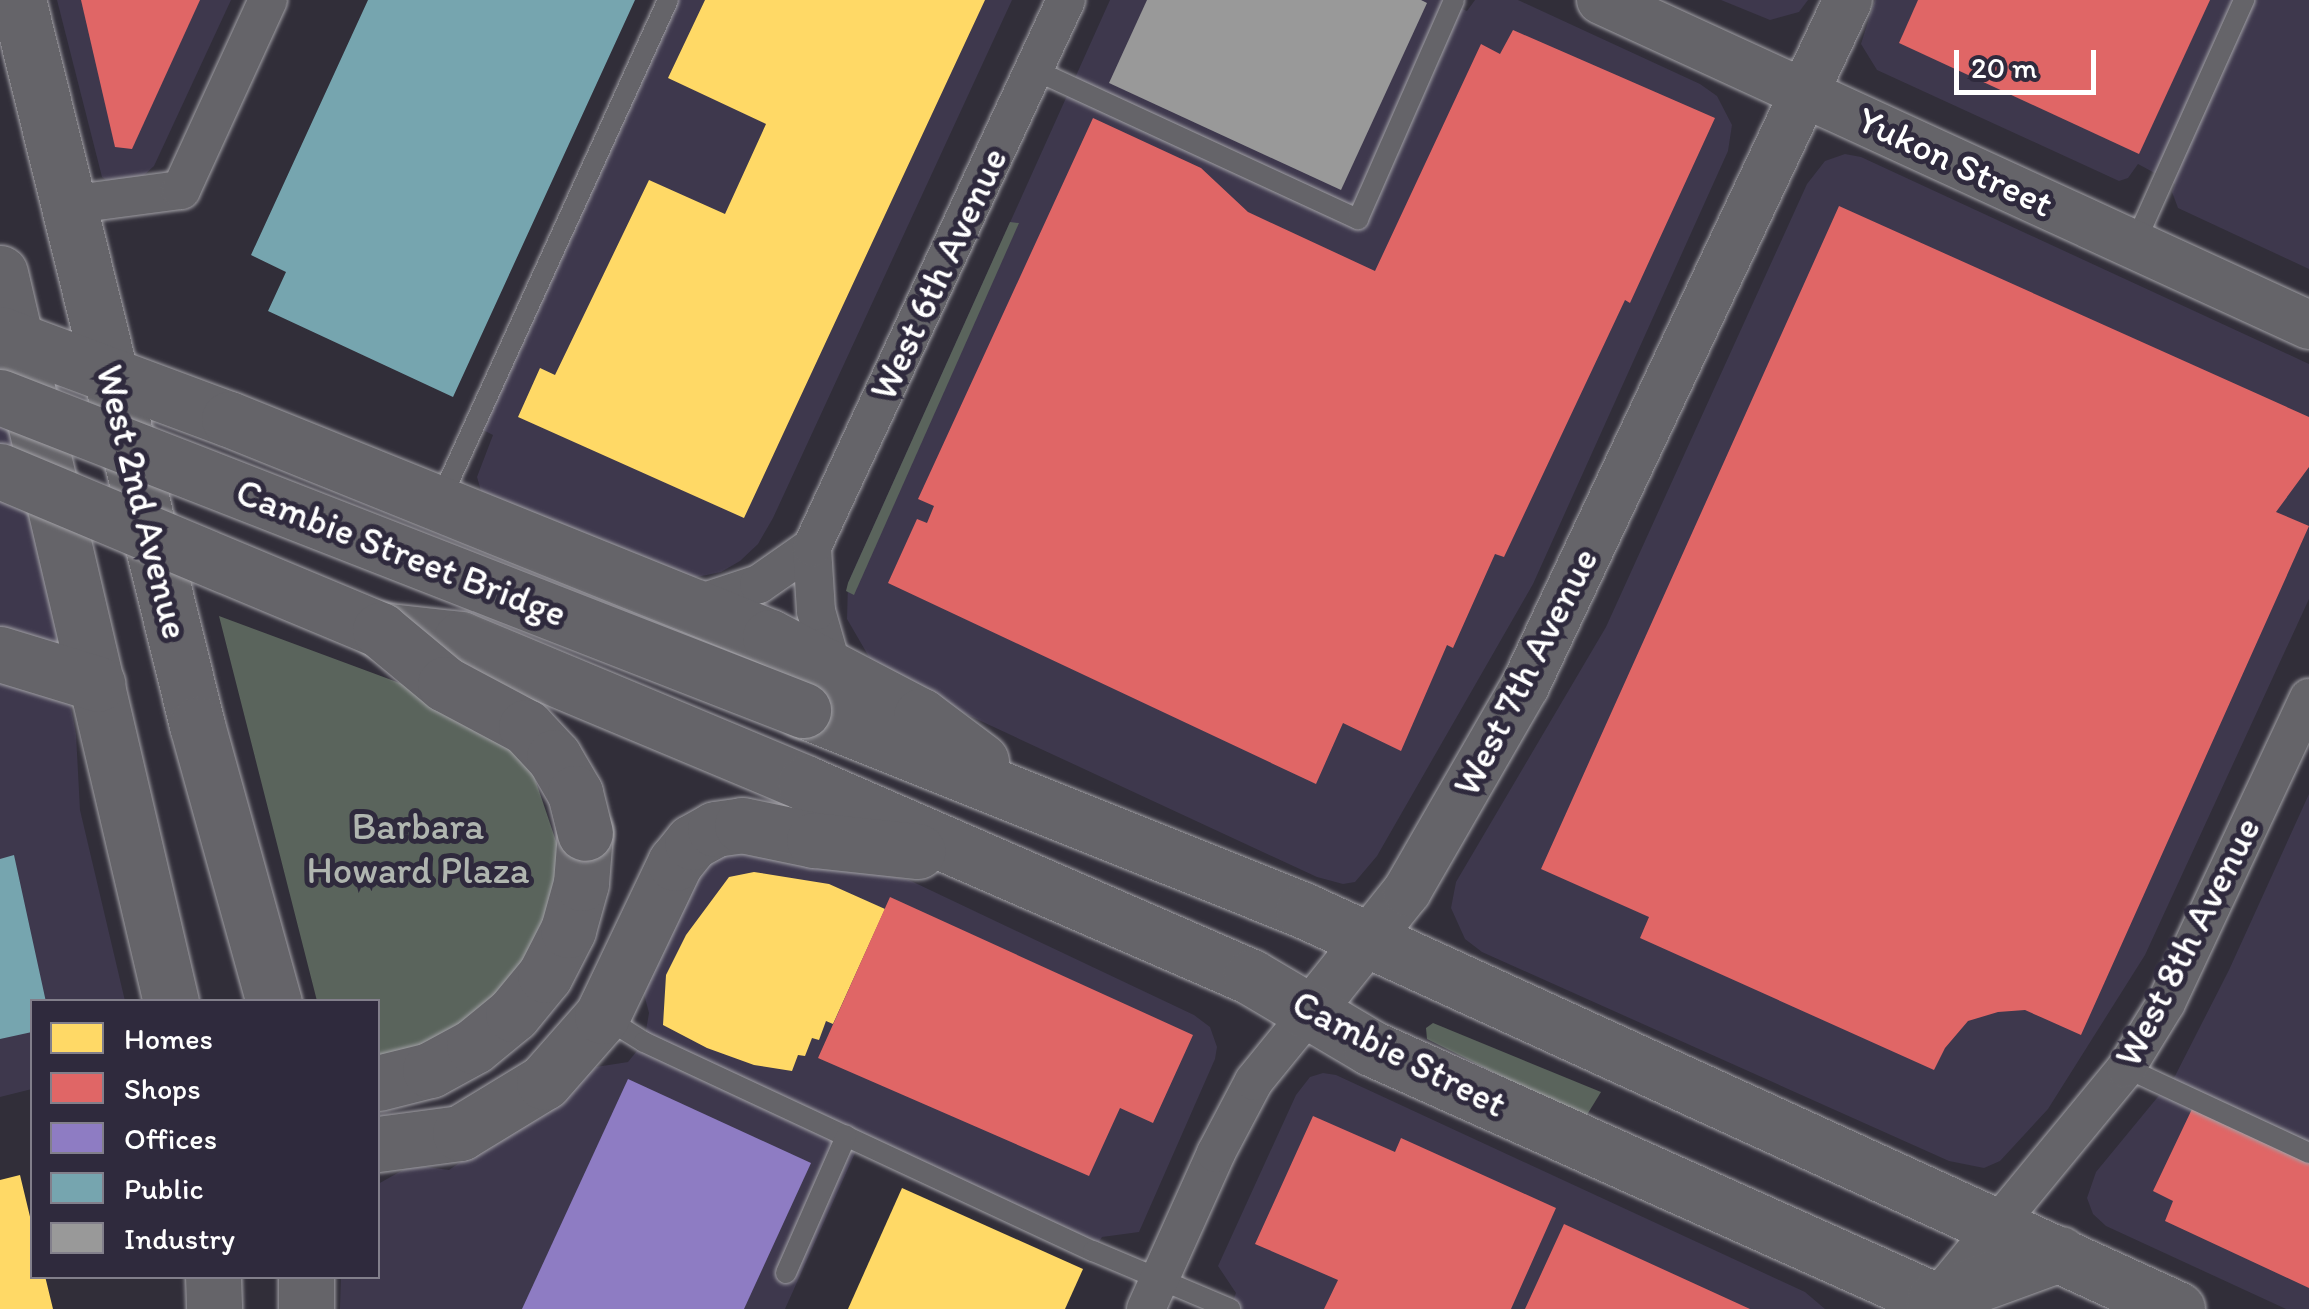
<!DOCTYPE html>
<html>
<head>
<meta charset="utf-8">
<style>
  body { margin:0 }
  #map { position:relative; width:2309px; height:1309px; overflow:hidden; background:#312e39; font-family:Itim,sans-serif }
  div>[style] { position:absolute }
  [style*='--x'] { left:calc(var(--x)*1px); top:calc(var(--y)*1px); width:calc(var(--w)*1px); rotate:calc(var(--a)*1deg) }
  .built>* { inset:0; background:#3e384d }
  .green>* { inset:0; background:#5a645c }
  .homes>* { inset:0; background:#ffd966 }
  .shops>* { inset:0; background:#e06666 }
  .offices>* { inset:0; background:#8e7cc3 }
  .public>* { inset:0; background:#76a5af }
  .industry>* { inset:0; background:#999 }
  .roads { filter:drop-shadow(0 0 2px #a2a1a6) drop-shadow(0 0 2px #a2a1a6) }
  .service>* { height:20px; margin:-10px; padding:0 10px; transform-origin:10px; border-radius:10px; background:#656469 }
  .minor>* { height:38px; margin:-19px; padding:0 19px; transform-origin:19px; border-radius:19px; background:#656469 }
  .tertiary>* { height:48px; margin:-24px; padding:0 24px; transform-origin:24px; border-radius:24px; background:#656469 }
  .secondary>* { height:55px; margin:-27.5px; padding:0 27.5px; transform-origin:27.5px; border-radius:27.5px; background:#656469 }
  .bridges { filter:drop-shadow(0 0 2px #a2a1a6) drop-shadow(0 0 2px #a2a1a6) }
  .secondary-bridge>* { height:55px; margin:-27.5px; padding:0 27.5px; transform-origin:27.5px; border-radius:27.5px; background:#656469 }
  span { translate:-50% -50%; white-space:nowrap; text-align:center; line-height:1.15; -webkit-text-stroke:10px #2f2a3d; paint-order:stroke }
  .street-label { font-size:38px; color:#fff }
  .park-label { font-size:38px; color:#b0b6b0 }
  .legend { position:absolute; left:30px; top:999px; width:350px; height:280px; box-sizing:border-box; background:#2f2a3d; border:2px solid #827f8b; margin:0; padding:12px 18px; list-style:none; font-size:30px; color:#fff }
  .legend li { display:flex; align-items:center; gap:20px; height:50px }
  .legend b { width:50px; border:2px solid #827f8b }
  .scale { position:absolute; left:1954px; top:50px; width:142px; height:45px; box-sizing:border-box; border:5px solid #fff; border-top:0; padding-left:12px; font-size:30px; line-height:35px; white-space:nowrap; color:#fff; -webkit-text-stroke:8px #2f2a3d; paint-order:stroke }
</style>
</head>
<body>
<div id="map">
  <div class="built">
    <div style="clip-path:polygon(57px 0,231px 0,154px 166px,141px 178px,111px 184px,102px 177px)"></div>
    <div style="clip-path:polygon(668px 0,1012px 0,773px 518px,758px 544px,740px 561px,721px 572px,692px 578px,481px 491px,477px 477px,493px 435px,475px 426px)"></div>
    <div style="clip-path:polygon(1110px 0,1441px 0,1467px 11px,1475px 0,1518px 0,1700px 84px,1717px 96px,1732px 125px,1728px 151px,1533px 584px,1377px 856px,1355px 882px,1343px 884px,1317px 877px,890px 679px,872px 662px,847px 619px,848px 583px)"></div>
    <div style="clip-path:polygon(1721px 0,1808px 0,1799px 12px,1770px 20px)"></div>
    <div style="clip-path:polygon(1875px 0,2309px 0,2309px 269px,2178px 208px,2172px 192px,2175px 184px,2138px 164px,2128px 178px,2119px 181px,1877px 70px,1861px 44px)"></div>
    <div style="clip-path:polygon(1845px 154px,1861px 157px,2309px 364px,2309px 599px,2145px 955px,2048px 1109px,2000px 1161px,1984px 1168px,1949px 1161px,1482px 952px,1465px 939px,1451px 908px,1456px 882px,1606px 627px,1807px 184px,1825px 161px)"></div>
    <div style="clip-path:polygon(0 380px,33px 510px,76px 734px,80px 810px,125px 1001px,32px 1002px,32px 1089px,0 1097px)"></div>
    <div style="clip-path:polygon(2309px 794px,2309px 1309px,2286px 1309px,2106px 1226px,2093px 1214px,2087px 1198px,2096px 1172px,2175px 1076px,2229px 970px)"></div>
    <div style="clip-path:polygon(745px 845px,909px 880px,1194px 1015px,1210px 1027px,1217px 1047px,1215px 1059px,1139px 1232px,1102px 1237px,1093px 1251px,860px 1142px,785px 1309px,340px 1309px,341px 1277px,378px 1276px,378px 1184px,412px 1165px,449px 1170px,596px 1067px,628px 1062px,644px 1042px,649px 1013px,639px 975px,683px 875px)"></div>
    <div style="clip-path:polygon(1323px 1073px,1336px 1075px,1805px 1292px,1825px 1309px,1230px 1309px,1236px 1293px,1218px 1266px,1296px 1095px,1310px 1077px)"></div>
  </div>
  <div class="green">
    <div style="clip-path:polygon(1010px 222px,1019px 223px,854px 595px,846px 591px,848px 583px)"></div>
    <div style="clip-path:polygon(219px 616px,424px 692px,510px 747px,534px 776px,557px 844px,553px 910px,527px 959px,488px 1007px,436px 1047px,378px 1062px,378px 1002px,317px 1001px)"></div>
    <div style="clip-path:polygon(1433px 1023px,1601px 1092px,1585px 1118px,1427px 1039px,1426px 1028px)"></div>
  </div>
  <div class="homes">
    <div style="clip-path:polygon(705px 0,985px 0,744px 518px,518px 417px,540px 368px,555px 375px,649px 180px,725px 214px,766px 124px,668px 78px)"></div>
    <div style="clip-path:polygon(754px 872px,829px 884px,885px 909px,833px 1024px,826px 1021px,819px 1040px,812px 1038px,805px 1056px,798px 1055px,792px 1071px,754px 1065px,707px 1048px,663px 1025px,666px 975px,686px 935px,729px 877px)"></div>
    <div style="clip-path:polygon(20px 1175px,32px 1225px,32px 1276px,45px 1276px,53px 1309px,0 1309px,0 1180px)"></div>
    <div style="clip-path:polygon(902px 1188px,1083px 1269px,1065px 1309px,848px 1309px)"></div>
  </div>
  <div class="shops">
    <div style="clip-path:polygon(81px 0,200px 0,132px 149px,115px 147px)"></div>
    <div style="clip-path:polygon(1918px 0,2210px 0,2139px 154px,1899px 43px)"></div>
    <div style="clip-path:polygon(1513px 30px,1715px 118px,1630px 303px,1625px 300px,1504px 557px,1495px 554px,1453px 648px,1447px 645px,1401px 751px,1343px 723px,1316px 784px,888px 583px,917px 519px,927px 523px,934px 506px,918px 499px,1093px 118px,1201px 168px,1248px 212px,1375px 271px,1481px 44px,1500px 54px)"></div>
    <div style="clip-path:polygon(1839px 206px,2309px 417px,2309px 467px,2276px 512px,2309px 526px,2081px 1035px,2025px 1010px,1998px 1012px,1968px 1021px,1945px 1048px,1934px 1070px,1640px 938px,1649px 917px,1541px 869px)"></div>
    <div style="clip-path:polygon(890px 897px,1193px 1035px,1153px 1123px,1120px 1108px,1089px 1176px,818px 1058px)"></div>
    <div style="clip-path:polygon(2192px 1109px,2309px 1163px,2309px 1288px,2165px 1221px,2173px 1201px,2153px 1191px)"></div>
    <div style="clip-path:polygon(1313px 1116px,1395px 1152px,1401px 1138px,1556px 1208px,1511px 1309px,1324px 1309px,1338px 1280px,1255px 1244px)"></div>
    <div style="clip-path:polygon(1564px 1224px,1669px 1272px,1750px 1309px,1525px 1309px)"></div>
  </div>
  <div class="offices">
    <div style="clip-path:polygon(628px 1079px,811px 1163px,744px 1309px,522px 1309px)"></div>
  </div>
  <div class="public">
    <div style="clip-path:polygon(368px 0,635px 0,453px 397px,268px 311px,286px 272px,251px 255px)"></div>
    <div style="clip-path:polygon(14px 855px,46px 1002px,32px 1002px,32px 1032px,0 1039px,0 859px)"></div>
  </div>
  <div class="industry">
    <div style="clip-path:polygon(1147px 0,1421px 0,1427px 3px,1341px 190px,1109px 83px)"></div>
  </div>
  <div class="roads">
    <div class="service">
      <div style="--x:1035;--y:70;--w:356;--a:24.8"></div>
      <div style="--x:1358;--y:219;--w:239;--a:-66.3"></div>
      <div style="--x:2134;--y:245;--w:269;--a:-65.8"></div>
      <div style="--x:439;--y:503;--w:553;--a:-65.52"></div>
      <div style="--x:604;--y:1017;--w:47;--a:32"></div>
      <div style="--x:644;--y:1042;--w:495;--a:25"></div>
      <div style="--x:1093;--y:1251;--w:149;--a:22.9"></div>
      <div style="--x:2126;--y:1068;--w:202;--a:24.9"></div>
      <div style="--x:786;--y:1273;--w:150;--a:-66.3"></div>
    </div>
    <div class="minor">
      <div style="--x:68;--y:205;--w:114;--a:-7.6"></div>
      <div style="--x:181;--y:190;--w:209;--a:-65.4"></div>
      <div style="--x:695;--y:605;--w:67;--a:-18.2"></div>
      <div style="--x:759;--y:584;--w:65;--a:-34.9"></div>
      <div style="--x:832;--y:667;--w:58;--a:-105.9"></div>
      <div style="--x:816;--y:611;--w:64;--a:-93.6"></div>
      <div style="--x:812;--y:547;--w:603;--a:-65.09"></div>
      <div style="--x:1939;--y:1295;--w:294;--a:-50.5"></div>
      <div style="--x:2126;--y:1068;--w:76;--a:-58.4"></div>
      <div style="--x:2166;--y:1003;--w:337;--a:-64.9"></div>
      <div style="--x:1146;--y:1309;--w:171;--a:-65.8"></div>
      <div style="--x:1216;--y:1153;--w:81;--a:-62.2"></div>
      <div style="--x:1254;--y:1081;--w:89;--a:-50.9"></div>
    </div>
    <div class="tertiary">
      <div style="--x:1601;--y:0;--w:779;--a:24.66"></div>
      <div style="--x:1310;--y:1012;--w:155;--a:-51.3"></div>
      <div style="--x:1407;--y:891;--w:237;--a:-60.1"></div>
      <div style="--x:1525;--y:686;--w:758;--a:-64.79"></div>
    </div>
    <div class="secondary">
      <div style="--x:18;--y:0;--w:747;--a:76.13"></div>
      <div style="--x:197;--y:725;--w:288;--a:74.5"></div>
      <div style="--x:0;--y:273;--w:749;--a:76.8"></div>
      <div style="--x:0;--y:334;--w:244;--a:20.4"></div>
      <div style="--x:229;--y:419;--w:583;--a:21.95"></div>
      <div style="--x:770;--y:637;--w:170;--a:27.6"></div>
      <div style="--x:921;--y:716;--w:75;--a:36.9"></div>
      <div style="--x:380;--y:630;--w:81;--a:6.3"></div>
      <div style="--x:461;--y:639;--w:373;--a:22.7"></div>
      <div style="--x:805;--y:783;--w:486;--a:23.5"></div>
      <div style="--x:1251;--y:977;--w:139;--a:30.6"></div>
      <div style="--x:1371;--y:1048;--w:617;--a:24.11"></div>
      <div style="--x:1934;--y:1300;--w:134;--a:-20.1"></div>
      <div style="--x:0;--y:654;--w:102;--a:17"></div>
      <div style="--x:803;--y:710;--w:539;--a:21.8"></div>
      <div style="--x:1303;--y:910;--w:961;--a:24.54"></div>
      <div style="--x:378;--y:1083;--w:54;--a:-14"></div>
      <div style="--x:430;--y:1070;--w:50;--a:-28.6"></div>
      <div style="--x:474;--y:1046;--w:50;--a:-39.4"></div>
      <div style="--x:513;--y:1014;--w:50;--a:-50.6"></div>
      <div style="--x:545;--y:975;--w:51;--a:-62.9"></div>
      <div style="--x:568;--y:930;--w:49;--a:-74.5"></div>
      <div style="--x:581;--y:883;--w:50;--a:-85.4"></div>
      <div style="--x:378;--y:1144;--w:83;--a:-7.6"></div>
      <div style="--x:460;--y:1133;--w:98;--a:-31.3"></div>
      <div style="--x:544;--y:1082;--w:88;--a:-48.7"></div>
      <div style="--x:602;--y:1016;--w:170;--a:-64.5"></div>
      <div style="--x:675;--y:863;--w:27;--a:-51"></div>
      <div style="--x:692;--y:842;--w:26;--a:-29"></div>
      <div style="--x:715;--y:829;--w:27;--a:-8"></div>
      <div style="--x:742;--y:825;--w:74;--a:11.8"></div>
      <div style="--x:814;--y:840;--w:104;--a:6.1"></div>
      <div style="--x:213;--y:1276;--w:33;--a:88"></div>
      <div style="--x:306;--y:1309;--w:33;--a:-90"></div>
    </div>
  </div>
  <div class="bridges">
    <div class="secondary-bridge">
      <div style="--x:0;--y:397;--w:862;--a:21.3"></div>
      <div style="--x:0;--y:471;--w:412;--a:22.7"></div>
      <div style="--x:380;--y:630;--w:85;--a:39.7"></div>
      <div style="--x:445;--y:684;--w:92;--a:28"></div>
      <div style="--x:526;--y:727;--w:41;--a:47"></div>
      <div style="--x:554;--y:757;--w:42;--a:59.7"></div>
      <div style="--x:575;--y:793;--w:41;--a:76"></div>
    </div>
  </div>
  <div class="street-label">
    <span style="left:1955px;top:162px;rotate:25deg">Yukon Street</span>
    <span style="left:939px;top:274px;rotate:-65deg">West 6th Avenue</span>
    <span style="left:142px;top:502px;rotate:76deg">West 2nd Avenue</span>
    <span style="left:401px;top:553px;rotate:21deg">Cambie Street Bridge</span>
    <span style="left:1526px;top:672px;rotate:-63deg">West 7th Avenue</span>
    <span style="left:2188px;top:942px;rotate:-63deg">West 8th Avenue</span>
    <span style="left:1399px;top:1054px;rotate:27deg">Cambie Street</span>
  </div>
  <div class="park-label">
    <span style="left:418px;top:849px">Barbara<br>Howard Plaza</span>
  </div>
  <ul class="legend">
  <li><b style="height:28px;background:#ffd966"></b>Homes</li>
  <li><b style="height:28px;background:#e06666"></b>Shops</li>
  <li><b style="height:28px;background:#8e7cc3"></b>Offices</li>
  <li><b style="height:28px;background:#76a5af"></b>Public</li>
  <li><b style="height:28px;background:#999"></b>Industry</li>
  </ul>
  <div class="scale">20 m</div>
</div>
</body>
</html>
